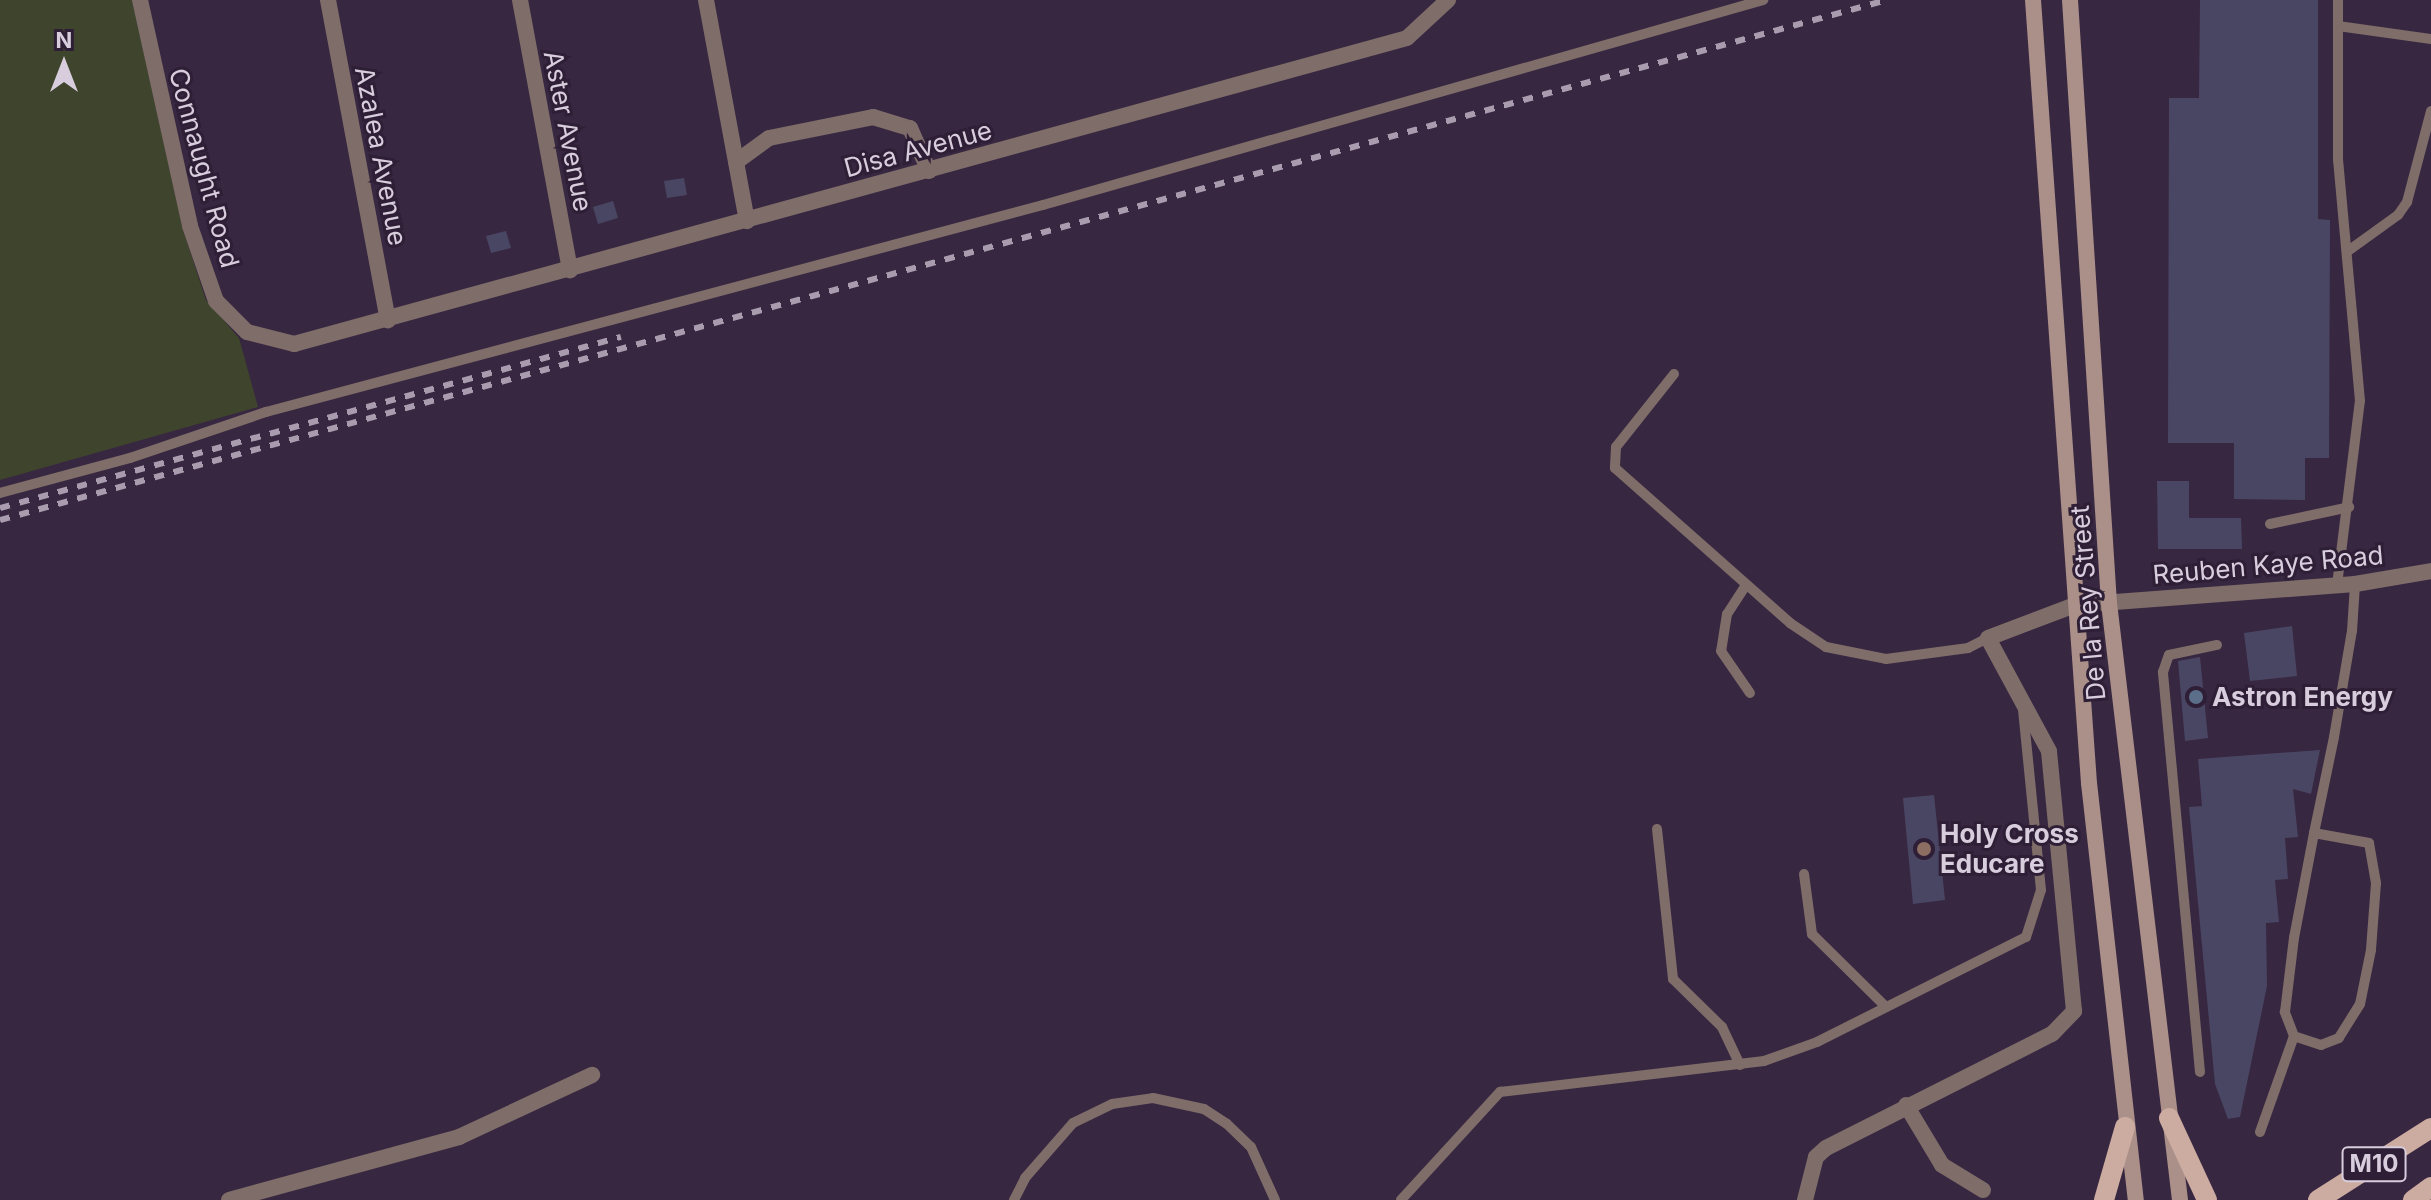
<!DOCTYPE html>
<html>
<head>
<meta charset="utf-8">
<style>
  body { margin:0 }
  #map { position:relative; width:2431px; height:1200px; overflow:hidden; background:#382740; font-family:Inter,sans-serif }
  div>[style] { position:absolute }
  [style*='--x'] { left:calc(var(--x)*1px); top:calc(var(--y)*1px); width:calc(var(--w)*1px); rotate:calc(var(--a)*1deg) }
  .green>* { inset:0; background:#3f452d }
  .building>* { inset:0; background:#494664 }
  .lane>* { height:10px; margin:-5px; padding:0 5px; transform-origin:5px; border-radius:5px; background:#7e6d69 }
  .street>* { height:16px; margin:-8px; padding:0 8px; transform-origin:8px; border-radius:8px; background:#7e6d69 }
  .secondary>* { height:16px; margin:-8px; padding:0 8px; transform-origin:8px; border-radius:8px; background:#aa9088 }
  .primary>* { height:20px; margin:-10px; padding:0 10px; transform-origin:10px; border-radius:10px; background:#ccaba1 }
  .rail>* { height:6px; margin-top:-3px; transform-origin:0; background:repeating-linear-gradient(90deg,#a99caf 0 10px,transparent 0 20px) }
  .dots>* { width:22px; height:22px; translate:-50% -50%; box-sizing:border-box; border:4px solid #2e1e36; border-radius:50% }
  span { translate:-50% -50%; white-space:nowrap; text-align:center; line-height:1.15; -webkit-text-stroke:6px #2e1e36; paint-order:stroke }
  .shield-label span { padding:2px 6px; background:#2e1e36; border:2px solid; border-radius:6px; -webkit-text-stroke-width:0 }
  .shield-label { font-size:24px; color:#d8cddd; font-weight:700 }
  .street-label { font-size:26px; color:#d8cddd }
  .poi-label { font-size:26px; color:#d8cddd; font-weight:700 }
  .left { translate:0 -50%; text-align:left }
  .north { position:absolute; left:24px; top:24px; width:80px; height:80px; -webkit-text-stroke:6px #2e1e36; paint-order:stroke; rotate:0deg; font-size:22px; font-weight:700; line-height:32px; text-align:center; color:#d8cddd }
  .north::after { content:''; display:block; margin:auto; width:28px; height:36px; background:#d8cddd; clip-path:polygon(50% 0,100% 100%,50% 72%,0 100%) }
</style>
</head>
<body>
<div id="map">
  <div class="green">
    <div style="clip-path:polygon(0 0,132px 0,183px 230px,206px 300px,239px 338px,258px 407px,0 480px)"></div>
  </div>
  <div class="building">
    <div style="clip-path:polygon(2200px 0,2318px 0,2318px 219px,2330px 220px,2329px 458px,2305px 458px,2305px 500px,2234px 499px,2234px 443px,2168px 443px,2169px 98px,2199px 98px)"></div>
    <div style="clip-path:polygon(684px 178px,687px 195px,667px 198px,664px 181px)"></div>
    <div style="clip-path:polygon(613px 201px,618px 218px,598px 224px,593px 207px)"></div>
    <div style="clip-path:polygon(506px 231px,511px 248px,491px 253px,486px 236px)"></div>
    <div style="clip-path:polygon(2157px 481px,2189px 481px,2189px 518px,2241px 518px,2242px 549px,2158px 549px)"></div>
    <div style="clip-path:polygon(2292px 626px,2297px 676px,2250px 681px,2244px 633px)"></div>
    <div style="clip-path:polygon(2200px 657px,2208px 738px,2185px 741px,2178px 661px)"></div>
    <div style="clip-path:polygon(2320px 750px,2311px 794px,2293px 789px,2298px 837px,2285px 838px,2288px 879px,2275px 880px,2279px 922px,2266px 923px,2267px 986px,2240px 1117px,2228px 1119px,2215px 1084px,2189px 807px,2202px 806px,2198px 759px)"></div>
    <div style="clip-path:polygon(1934px 795px,1945px 900px,1913px 904px,1903px 798px)"></div>
  </div>
  <div class="lane">
    <div style="--x:2338;--y:26;--w:94;--a:8"></div>
    <div style="--x:2348;--y:251;--w:62;--a:-35.8"></div>
    <div style="--x:2398;--y:215;--w:16;--a:-55"></div>
    <div style="--x:2407;--y:202;--w:94;--a:-75.2"></div>
    <div style="--x:1674;--y:374;--w:93;--a:128.5"></div>
    <div style="--x:1616;--y:447;--w:21;--a:93"></div>
    <div style="--x:1615;--y:468;--w:234;--a:41.5"></div>
    <div style="--x:1790;--y:623;--w:43;--a:33.7"></div>
    <div style="--x:1826;--y:647;--w:61;--a:11.3"></div>
    <div style="--x:1886;--y:659;--w:83;--a:-7.6"></div>
    <div style="--x:1968;--y:648;--w:22;--a:-27"></div>
    <div style="--x:0;--y:493;--w:135;--a:-15.1"></div>
    <div style="--x:130;--y:458;--w:144;--a:-18.7"></div>
    <div style="--x:266;--y:412;--w:804;--a:-14.92"></div>
    <div style="--x:1043;--y:205;--w:749;--a:-15.89"></div>
    <div style="--x:2270;--y:524;--w:81;--a:-12.1"></div>
    <div style="--x:1746;--y:585;--w:35;--a:123"></div>
    <div style="--x:1727;--y:614;--w:37;--a:99"></div>
    <div style="--x:1721;--y:651;--w:51;--a:55.4"></div>
    <div style="--x:2337;--y:585;--w:185;--a:-82.9"></div>
    <div style="--x:2360;--y:401;--w:242;--a:-95.2"></div>
    <div style="--x:2338;--y:160;--w:160;--a:-90"></div>
    <div style="--x:1657;--y:829;--w:151;--a:83.9"></div>
    <div style="--x:1673;--y:979;--w:69;--a:44.4"></div>
    <div style="--x:1722;--y:1027;--w:42;--a:64.7"></div>
    <div style="--x:2314;--y:833;--w:56;--a:10.3"></div>
    <div style="--x:2369;--y:843;--w:41;--a:80.1"></div>
    <div style="--x:2376;--y:883;--w:67;--a:94.3"></div>
    <div style="--x:2371;--y:950;--w:55;--a:101.5"></div>
    <div style="--x:2360;--y:1004;--w:40;--a:122"></div>
    <div style="--x:2339;--y:1038;--w:19;--a:159"></div>
    <div style="--x:2321;--y:1045;--w:28;--a:-162"></div>
    <div style="--x:2294;--y:1036;--w:26;--a:-111"></div>
    <div style="--x:2285;--y:1012;--w:75;--a:-83.1"></div>
    <div style="--x:2294;--y:938;--w:107;--a:-79.2"></div>
    <div style="--x:2314;--y:833;--w:98;--a:-78.2"></div>
    <div style="--x:2334;--y:737;--w:108;--a:-80.4"></div>
    <div style="--x:2352;--y:631;--w:47;--a:-86.3"></div>
    <div style="--x:1804;--y:874;--w:61;--a:82.4"></div>
    <div style="--x:1812;--y:934;--w:104;--a:44.6"></div>
    <div style="--x:2200;--y:1072;--w:402;--a:-95.3"></div>
    <div style="--x:2163;--y:672;--w:18;--a:-71"></div>
    <div style="--x:2169;--y:655;--w:49;--a:-11.8"></div>
    <div style="--x:2260;--y:1132;--w:102;--a:-70.5"></div>
    <div style="--x:1014;--y:1200;--w:25;--a:-63"></div>
    <div style="--x:1025;--y:1178;--w:73;--a:-48.9"></div>
    <div style="--x:1073;--y:1123;--w:43;--a:-26"></div>
    <div style="--x:1112;--y:1104;--w:41;--a:-8.3"></div>
    <div style="--x:1153;--y:1098;--w:52;--a:12.2"></div>
    <div style="--x:1204;--y:1109;--w:27;--a:33"></div>
    <div style="--x:1227;--y:1124;--w:33;--a:44"></div>
    <div style="--x:1251;--y:1147;--w:58;--a:65.6"></div>
    <div style="--x:1401;--y:1200;--w:147;--a:-47.5"></div>
    <div style="--x:1500;--y:1092;--w:266;--a:-6.7"></div>
    <div style="--x:1764;--y:1061;--w:56;--a:-19.7"></div>
    <div style="--x:1817;--y:1042;--w:234;--a:-26.7"></div>
    <div style="--x:2026;--y:937;--w:49;--a:-72.3"></div>
    <div style="--x:2041;--y:890;--w:180;--a:-95.7"></div>
  </div>
  <div class="street">
    <div style="--x:140;--y:0;--w:231;--a:77.5"></div>
    <div style="--x:190;--y:226;--w:79;--a:70.9"></div>
    <div style="--x:216;--y:301;--w:44;--a:45"></div>
    <div style="--x:247;--y:332;--w:49;--a:14.3"></div>
    <div style="--x:294;--y:344;--w:1154;--a:-15.37"></div>
    <div style="--x:1407;--y:38;--w:56;--a:-42.8"></div>
    <div style="--x:328;--y:0;--w:326;--a:79.4"></div>
    <div style="--x:520;--y:0;--w:275;--a:79.5"></div>
    <div style="--x:706;--y:0;--w:225;--a:79.5"></div>
    <div style="--x:736;--y:162;--w:41;--a:-36"></div>
    <div style="--x:769;--y:138;--w:106;--a:-11.4"></div>
    <div style="--x:873;--y:117;--w:39;--a:17"></div>
    <div style="--x:910;--y:128;--w:47;--a:66.2"></div>
    <div style="--x:1906;--y:1105;--w:70;--a:59"></div>
    <div style="--x:1942;--y:1165;--w:48;--a:31.4"></div>
    <div style="--x:229;--y:1200;--w:238;--a:-15.3"></div>
    <div style="--x:459;--y:1137;--w:147;--a:-25"></div>
    <div style="--x:1805;--y:1200;--w:44;--a:-75.7"></div>
    <div style="--x:1816;--y:1157;--w:13;--a:-42"></div>
    <div style="--x:1826;--y:1148;--w:253;--a:-26.8"></div>
    <div style="--x:2052;--y:1034;--w:32;--a:-46"></div>
    <div style="--x:2074;--y:1011;--w:261;--a:-95.5"></div>
    <div style="--x:2049;--y:751;--w:128;--a:-118.4"></div>
    <div style="--x:1988;--y:638;--w:93;--a:-20.8"></div>
    <div style="--x:2075;--y:605;--w:281;--a:-4.3"></div>
    <div style="--x:2355;--y:584;--w:77;--a:-9.7"></div>
  </div>
  <div class="secondary">
    <div style="--x:2033;--y:0;--w:785;--a:85.91"></div>
    <div style="--x:2089;--y:783;--w:420;--a:83.6"></div>
    <div style="--x:2070;--y:0;--w:604;--a:86.3"></div>
    <div style="--x:2109;--y:603;--w:601;--a:83.22"></div>
  </div>
  <div class="primary">
    <div style="--x:2169;--y:1118;--w:90;--a:65.1"></div>
    <div style="--x:2104;--y:1200;--w:76;--a:-74"></div>
    <div style="--x:2318;--y:1200;--w:134;--a:-32.5"></div>
    <div style="--x:2413;--y:1200;--w:22;--a:-36"></div>
  </div>
  <div class="rail">
    <div style="--x:0;--y:508;--w:644;--a:-15.4"></div>
    <div style="--x:0;--y:520;--w:1956;--a:-15.41"></div>
  </div>
  <div class="dots">
    <div style="left:2196px;top:697px;background:#5c6f8a"></div>
    <div style="left:1924px;top:849px;background:#8d6e63"></div>
  </div>
  <div class="shield-label">
    <span style="left:2374px;top:1164px">M10</span>
  </div>
  <div class="street-label">
    <span style="left:568px;top:131px;rotate:79deg">Aster Avenue</span>
    <span style="left:918px;top:149px;rotate:-15deg">Disa Avenue</span>
    <span style="left:381px;top:156px;rotate:79deg">Azalea Avenue</span>
    <span style="left:204px;top:168px;rotate:75deg">Connaught Road</span>
    <span style="left:2268px;top:565px;rotate:-5deg">Reuben Kaye Road</span>
    <span style="left:2088px;top:603px;rotate:-95deg">De la Rey Street</span>
  </div>
  <div class="poi-label">
    <span class="left" style="left:2212px;top:697px">Astron Energy</span>
    <span class="left" style="left:1940px;top:849px">Holy Cross<br>Educare</span>
  </div>
  <div class="north">N</div>
</div>
</body>
</html>
